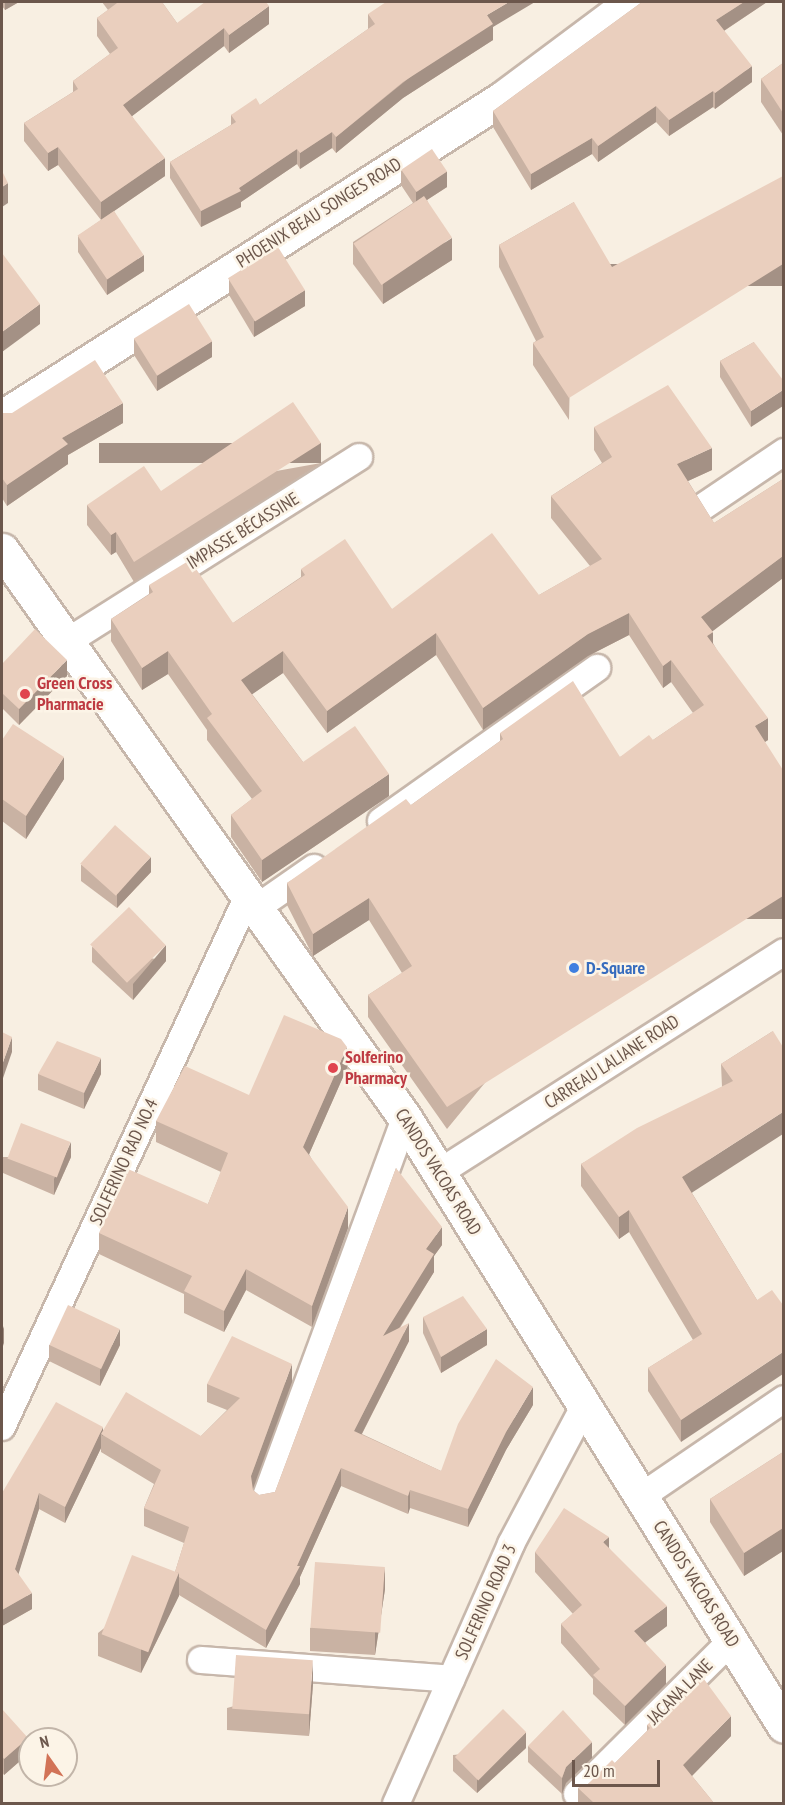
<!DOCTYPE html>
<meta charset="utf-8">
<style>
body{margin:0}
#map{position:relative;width:785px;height:1805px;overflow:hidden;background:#f8efe2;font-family:"PT Sans Narrow",sans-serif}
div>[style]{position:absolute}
.roads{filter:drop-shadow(2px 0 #c7b7ab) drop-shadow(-2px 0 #c7b7ab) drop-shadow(0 2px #c7b7ab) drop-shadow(0 -2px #c7b7ab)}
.street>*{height:26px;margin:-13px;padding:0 13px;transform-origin:13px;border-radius:13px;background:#fff}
.secondary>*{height:33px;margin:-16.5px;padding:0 16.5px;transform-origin:16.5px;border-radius:16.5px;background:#fff}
.wall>*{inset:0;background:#c9b2a3}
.shaded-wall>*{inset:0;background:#a49185;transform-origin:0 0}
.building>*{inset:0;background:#eacfbe;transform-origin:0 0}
.dots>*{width:16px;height:16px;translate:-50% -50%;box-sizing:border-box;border:3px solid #fcf4e7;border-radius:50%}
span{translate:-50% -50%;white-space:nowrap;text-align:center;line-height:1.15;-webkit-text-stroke:5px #fcf4e7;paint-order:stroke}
.street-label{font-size:18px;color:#6c574c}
.health-label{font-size:18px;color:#be3a42;font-weight:700}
.left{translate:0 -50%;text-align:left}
.shop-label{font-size:18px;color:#366cbe;font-weight:700}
.frame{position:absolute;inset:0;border:3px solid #6c574c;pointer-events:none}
.north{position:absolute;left:18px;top:1727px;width:60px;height:60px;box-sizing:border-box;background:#fcf4e7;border:2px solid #c2b5a9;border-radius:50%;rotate:346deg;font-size:16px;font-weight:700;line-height:24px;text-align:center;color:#6c574c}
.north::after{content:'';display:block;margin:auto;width:21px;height:27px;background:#d27357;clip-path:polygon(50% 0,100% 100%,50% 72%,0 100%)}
.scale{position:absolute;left:572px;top:1760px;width:88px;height:27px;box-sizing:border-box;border:3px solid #6c574c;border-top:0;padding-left:8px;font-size:18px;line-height:21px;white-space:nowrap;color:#6c574c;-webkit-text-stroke:4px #fcf4e7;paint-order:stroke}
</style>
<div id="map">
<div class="roads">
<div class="street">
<div style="left:704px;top:506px;width:97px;rotate:-34deg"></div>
<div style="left:65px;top:643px;width:348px;rotate:-32.3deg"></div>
<div style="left:381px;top:821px;width:265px;rotate:-35.3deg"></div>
<div style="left:255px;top:909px;width:72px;rotate:-34.8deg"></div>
<div style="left:440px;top:1172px;width:408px;rotate:-32.6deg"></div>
<div style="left:2px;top:1427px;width:583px;rotate:-65.15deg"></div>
<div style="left:642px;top:1496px;width:172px;rotate:-34.3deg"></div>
<div style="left:265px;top:1499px;width:406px;rotate:-69.8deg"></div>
<div style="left:201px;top:1660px;width:251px;rotate:4.3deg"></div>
<div style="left:577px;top:1794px;width:217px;rotate:-44.8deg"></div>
<div style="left:396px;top:1804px;width:284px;rotate:-66.1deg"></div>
<div style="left:511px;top:1544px;width:157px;rotate:-62deg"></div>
</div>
<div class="secondary">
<div style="left:2px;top:417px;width:592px;rotate:-32.51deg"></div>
<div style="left:501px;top:99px;width:162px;rotate:-36.7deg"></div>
<div style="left:2px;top:550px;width:696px;rotate:54.64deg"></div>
<div style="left:405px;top:1118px;width:716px;rotate:58.06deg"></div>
</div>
</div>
<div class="wall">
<div style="clip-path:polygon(2px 2px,19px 2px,5px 10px,2px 6px)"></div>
<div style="clip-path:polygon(102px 2px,162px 2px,177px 23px,269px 24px,229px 53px,224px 46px,132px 116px,165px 176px,114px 211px,144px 271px,107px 295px,78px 252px,78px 236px,101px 220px,58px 165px,48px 171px,24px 141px,24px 123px,73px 92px,73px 81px,110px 54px,97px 36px,97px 18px,108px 10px)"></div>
<div style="clip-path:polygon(642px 2px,767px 2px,724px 31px,752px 82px,715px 109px,713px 107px,669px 136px,656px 122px,598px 162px,592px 154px,531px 190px,493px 127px,493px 111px)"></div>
<div style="clip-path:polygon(368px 14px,493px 27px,493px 40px,403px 98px,336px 153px,332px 148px,300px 169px,297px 164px,241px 202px,241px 207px,201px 227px,170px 178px,170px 162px,231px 125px,231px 115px,260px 105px,368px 29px)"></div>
<div style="clip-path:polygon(783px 63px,783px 135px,761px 102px,761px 79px)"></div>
<div style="clip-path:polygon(401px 169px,447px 187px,427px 200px,452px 260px,383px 304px,353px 264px,353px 242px,413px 203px,401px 185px)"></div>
<div style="clip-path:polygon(574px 202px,569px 420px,533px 365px,533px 343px,536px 341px,499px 267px,499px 245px)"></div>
<div style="clip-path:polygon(229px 279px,305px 306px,254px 337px,229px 295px)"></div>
<div style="clip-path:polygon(134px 339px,212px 357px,157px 391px,134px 355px)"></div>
<div style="clip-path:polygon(754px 342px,751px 427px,720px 377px,720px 361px)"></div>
<div style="clip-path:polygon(2px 413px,123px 423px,68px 455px,68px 464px,7px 506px,2px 498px)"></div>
<div style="clip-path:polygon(594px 427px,712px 470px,688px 481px,714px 523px,783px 479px,783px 578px,712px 631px,713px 643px,768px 740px,765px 742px,447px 1129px,368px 1017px,368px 995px,402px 973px,369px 920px,313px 956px,287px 905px,287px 883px,411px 805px,500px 741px,500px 733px,620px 757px,653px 740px,693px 713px,671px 682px,663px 688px,629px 635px,588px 656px,483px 730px,436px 655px,327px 733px,283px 673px,252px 694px,303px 762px,389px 796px,262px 882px,231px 837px,231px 815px,252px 799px,207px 740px,207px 730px,168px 674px,142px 690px,111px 641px,111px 619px,149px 594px,149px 585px,233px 623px,301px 577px,301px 569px,392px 609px,539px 595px,590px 566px,551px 518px,551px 496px,602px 463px,594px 450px)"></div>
<div style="clip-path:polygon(321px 463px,134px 582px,116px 552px,111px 555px,87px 525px,87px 505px)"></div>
<div style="clip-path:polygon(2px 664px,67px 676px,19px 725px,2px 708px)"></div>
<div style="clip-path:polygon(2px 740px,64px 779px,26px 839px,2px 821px)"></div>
<div style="clip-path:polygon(81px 865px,151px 872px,117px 908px,81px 881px)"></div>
<div style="clip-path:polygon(92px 947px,166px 961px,133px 1000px,92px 962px)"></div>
<div style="clip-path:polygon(773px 1031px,692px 1193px,757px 1300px,681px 1442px,648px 1391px,648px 1368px,693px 1340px,629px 1232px,619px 1239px,581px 1186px,581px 1164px,722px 1087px,721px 1064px)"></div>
<div style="clip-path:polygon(347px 1068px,309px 1154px,348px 1228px,312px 1327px,246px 1290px,224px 1332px,184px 1313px,184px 1294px,99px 1254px,99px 1233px,208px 1204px,221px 1172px,156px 1142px,156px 1121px)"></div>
<div style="clip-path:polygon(38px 1074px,101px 1074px,84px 1109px,38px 1090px)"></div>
<div style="clip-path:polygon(3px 1157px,71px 1157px,54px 1195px,3px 1173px)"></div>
<div style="clip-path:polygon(396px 1168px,442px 1245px,434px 1256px,434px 1272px,400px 1328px,409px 1341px,362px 1434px,441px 1471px,533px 1405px,506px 1450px,468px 1527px,410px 1508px,408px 1514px,341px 1486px,300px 1577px,300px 1584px,266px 1648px,179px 1595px,141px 1673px,98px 1656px,98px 1633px,175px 1572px,184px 1543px,144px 1526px,144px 1508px,154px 1484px,101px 1452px,101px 1448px,65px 1523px,39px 1509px,18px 1574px,32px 1609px,2px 1626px,2px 1493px,103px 1430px,201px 1436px,227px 1410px,207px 1402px,207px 1384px,292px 1382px,253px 1489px,253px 1490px,259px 1495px,275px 1492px)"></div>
<div style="clip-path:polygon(423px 1317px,487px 1345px,441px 1373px,423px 1333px)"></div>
<div style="clip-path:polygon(49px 1345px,120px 1345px,100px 1386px,49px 1361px)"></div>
<div style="clip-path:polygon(783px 1452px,783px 1551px,744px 1576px,710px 1522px,710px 1499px)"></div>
<div style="clip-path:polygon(609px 1548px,667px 1626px,645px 1642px,666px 1684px,625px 1725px,593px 1694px,593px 1679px,561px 1643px,561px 1624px,573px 1614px,535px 1572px,535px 1552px)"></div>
<div style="clip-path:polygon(385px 1589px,375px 1655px,310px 1651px,310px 1628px)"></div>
<div style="clip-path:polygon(313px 1684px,309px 1736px,227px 1730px,227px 1708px)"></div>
<div style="clip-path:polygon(2px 1709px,28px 1754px,4px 1775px,2px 1772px)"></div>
<div style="clip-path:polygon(647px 1725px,731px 1736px,692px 1776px,714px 1803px,578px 1803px,578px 1788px,588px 1784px,615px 1763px,647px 1731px)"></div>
<div style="clip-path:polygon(528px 1746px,592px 1758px,566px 1783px,562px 1794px,528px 1762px)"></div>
<div style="clip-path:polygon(526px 1748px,477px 1793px,453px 1771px,453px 1755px)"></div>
</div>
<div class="shaded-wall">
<div style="clip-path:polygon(5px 2px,19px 2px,5px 10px)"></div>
<div style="clip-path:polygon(509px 2px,535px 2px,493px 27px,493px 40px,403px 98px,336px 153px,336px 137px,487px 15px)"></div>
<div style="clip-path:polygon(744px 2px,767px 2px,716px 36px,716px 20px)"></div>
<div style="clip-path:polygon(269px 6px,269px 24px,229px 53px,229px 35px)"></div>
<div style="clip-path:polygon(224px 28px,224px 46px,123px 123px,123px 105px)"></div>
<div style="clip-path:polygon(752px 66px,752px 82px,715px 109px,715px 93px)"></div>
<div style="clip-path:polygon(713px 91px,713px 107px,669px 136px,669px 120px)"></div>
<div style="clip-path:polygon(656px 106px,656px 122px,598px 162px,598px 146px)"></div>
<div style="clip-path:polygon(332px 132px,332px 148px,300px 169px,300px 153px)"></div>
<div style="clip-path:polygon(592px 138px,592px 154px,531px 190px,531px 174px)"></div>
<div style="clip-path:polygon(58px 147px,58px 165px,48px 171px,48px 153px)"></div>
<div style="clip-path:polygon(297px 149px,297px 164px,241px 202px,241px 207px,201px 227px,201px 211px,239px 188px)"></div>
<div style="clip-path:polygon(165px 158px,165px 176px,101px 220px,101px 202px)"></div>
<div style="clip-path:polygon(447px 171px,447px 187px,416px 207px,416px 191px)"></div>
<div style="clip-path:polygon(8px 183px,8px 203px,2px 207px,2px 187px)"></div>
<div style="clip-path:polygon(452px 238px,452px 260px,383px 304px,383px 282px)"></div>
<div style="clip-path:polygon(144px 255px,144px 271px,107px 295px,107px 279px)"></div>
<div style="left:783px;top:264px;width:22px;height:252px;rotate:90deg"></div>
<div style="clip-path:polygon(305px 290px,305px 306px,254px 337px,254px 321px)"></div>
<div style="clip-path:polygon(40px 304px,40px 324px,2px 352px,2px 332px)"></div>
<div style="clip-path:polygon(212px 341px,212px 357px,157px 391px,157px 375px)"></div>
<div style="clip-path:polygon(783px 390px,783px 406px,751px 427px,751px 411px)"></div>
<div style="clip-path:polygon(123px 403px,123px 423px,68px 455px,68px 464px,7px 506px,7px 485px,62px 438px)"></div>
<div style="left:321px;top:443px;width:20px;height:222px;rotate:90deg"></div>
<div style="clip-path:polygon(712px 448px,712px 470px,677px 486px,677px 464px)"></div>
<div style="clip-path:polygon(116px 532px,116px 552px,111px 555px,111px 535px)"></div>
<div style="clip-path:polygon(783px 556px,783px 578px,701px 640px,701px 617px)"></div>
<div style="clip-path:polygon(629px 613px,629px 635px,588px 656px,483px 730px,483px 708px,588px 634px)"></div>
<div style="clip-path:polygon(713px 632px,713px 654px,707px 636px)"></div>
<div style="clip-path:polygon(436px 633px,436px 655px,327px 733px,327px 711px)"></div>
<div style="clip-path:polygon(168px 651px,168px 674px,142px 690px,142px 668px)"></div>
<div style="clip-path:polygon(283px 651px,283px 673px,241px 702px,241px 680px)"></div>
<div style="clip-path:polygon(67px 660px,67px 676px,19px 725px,19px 709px)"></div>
<div style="clip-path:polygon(671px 660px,671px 682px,663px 688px,663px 666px)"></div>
<div style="clip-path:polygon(768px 718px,768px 740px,755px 748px,755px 726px)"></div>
<div style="clip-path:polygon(64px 757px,64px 779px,26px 839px,26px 816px)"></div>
<div style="clip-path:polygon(389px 774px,389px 796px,262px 882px,262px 860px)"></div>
<div style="clip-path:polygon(151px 857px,151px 872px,117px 908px,117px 892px)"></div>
<div style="left:783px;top:896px;width:23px;height:397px;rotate:90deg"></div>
<div style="clip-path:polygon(369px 898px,369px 920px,313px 956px,313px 934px)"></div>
<div style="clip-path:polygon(166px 945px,166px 961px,133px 1000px,133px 984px)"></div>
<div style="clip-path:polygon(12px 1037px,12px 1052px,2px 1081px,2px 1065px)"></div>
<div style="clip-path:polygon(347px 1047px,347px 1068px,303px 1168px,303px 1147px)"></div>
<div style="clip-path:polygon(101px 1058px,101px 1074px,84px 1109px,84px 1093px)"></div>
<div style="clip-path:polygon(783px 1112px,783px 1134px,682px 1199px,682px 1177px)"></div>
<div style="clip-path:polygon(71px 1142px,71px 1157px,54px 1195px,54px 1179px)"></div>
<div style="clip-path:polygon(348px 1207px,348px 1228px,312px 1327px,312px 1306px)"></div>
<div style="clip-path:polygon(629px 1210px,629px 1232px,619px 1239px,619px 1217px)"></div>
<div style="clip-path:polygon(442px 1227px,442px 1245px,434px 1256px,434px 1272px,383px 1354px,383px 1336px,426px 1249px)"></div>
<div style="clip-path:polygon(246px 1269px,246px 1290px,224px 1332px,224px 1311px)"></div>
<div style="clip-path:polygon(409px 1323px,409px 1341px,354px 1449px,354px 1431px)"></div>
<div style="clip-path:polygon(4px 1326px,4px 1343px,2px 1349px,2px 1332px)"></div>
<div style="clip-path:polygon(120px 1329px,120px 1345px,100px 1386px,100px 1370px)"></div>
<div style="clip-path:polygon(487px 1329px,487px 1345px,441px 1373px,441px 1357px)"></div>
<div style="clip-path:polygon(783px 1352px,783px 1374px,681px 1442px,681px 1420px)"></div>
<div style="clip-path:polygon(292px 1364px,292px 1382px,251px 1494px,251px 1476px)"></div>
<div style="clip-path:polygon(533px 1387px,533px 1405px,506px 1450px,468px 1527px,468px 1509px,506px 1432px)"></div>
<div style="clip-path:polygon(103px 1427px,103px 1436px,101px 1434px,101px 1448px,65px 1523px,65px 1507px)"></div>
<div style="clip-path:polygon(341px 1468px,341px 1486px,300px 1577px,300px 1584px,266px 1648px,266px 1630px,297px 1566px)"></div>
<div style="clip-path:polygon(410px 1490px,410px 1508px,408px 1514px,408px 1496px)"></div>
<div style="clip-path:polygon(39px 1493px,39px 1509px,15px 1585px,15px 1569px)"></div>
<div style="clip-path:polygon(783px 1528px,783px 1551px,744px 1576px,744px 1553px)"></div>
<div style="clip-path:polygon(609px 1537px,609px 1557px,603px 1542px)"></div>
<div style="clip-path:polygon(385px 1567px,385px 1589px,375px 1655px,375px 1633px)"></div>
<div style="clip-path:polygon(179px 1573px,179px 1596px,141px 1673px,141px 1650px)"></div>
<div style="clip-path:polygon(32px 1593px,32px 1609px,2px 1626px,2px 1610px)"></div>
<div style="clip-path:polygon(667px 1606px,667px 1626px,634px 1651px,634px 1631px)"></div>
<div style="left:3px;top:1644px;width:16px;height:1px;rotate:90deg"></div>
<div style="clip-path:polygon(313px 1661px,313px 1684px,309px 1736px,309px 1713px)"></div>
<div style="clip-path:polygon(666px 1665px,666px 1684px,625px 1725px,625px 1706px)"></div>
<div style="clip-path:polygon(731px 1716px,731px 1736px,683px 1785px,683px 1765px)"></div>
<div style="clip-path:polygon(526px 1732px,526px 1748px,477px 1793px,477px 1777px)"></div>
<div style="clip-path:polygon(28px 1738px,28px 1754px,4px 1775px,4px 1759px)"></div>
<div style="clip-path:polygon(592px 1742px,592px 1758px,566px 1783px,562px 1794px,562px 1778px,566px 1767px)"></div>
</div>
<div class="building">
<div style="clip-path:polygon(115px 2px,162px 2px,177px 23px,205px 2px,266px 2px,269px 6px,229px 35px,224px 28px,123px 105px,165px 158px,101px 202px,58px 147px,48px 153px,24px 123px,78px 89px,73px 81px,118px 48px,97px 18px,117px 3px)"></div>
<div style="clip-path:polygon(386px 2px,509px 2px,487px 15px,493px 24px,403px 82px,336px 137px,332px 132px,300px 153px,297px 149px,239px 188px,241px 191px,201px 211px,170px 162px,236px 122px,231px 115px,256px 98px,260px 105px,375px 24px,368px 14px)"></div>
<div style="clip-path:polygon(642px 2px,744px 2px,716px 20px,752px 66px,715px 93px,713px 91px,669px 120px,656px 106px,598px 146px,592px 138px,531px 174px,493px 111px)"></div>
<div style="clip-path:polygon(783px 63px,783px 113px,761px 79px)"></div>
<div style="left:432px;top:149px;width:27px;height:37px;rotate:56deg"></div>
<div style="clip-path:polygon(2px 171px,8px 183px,2px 187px)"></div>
<div style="clip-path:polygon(783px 176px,783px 264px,569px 398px,533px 343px,544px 337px,499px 245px,574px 202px,612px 267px)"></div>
<div style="left:424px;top:196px;width:50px;height:85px;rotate:56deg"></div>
<div style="left:114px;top:211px;width:53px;height:44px;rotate:56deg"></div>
<div style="left:278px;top:247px;width:51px;height:59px;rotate:58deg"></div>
<div style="clip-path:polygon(2px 253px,40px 304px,2px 332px)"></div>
<div style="left:189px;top:304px;width:44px;height:65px;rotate:58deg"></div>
<div style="clip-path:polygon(754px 342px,783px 380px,783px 390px,751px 411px,720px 361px)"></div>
<div style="clip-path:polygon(95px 360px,123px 403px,62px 438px,68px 444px,7px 485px,2px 478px,2px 413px,12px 413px)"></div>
<div style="clip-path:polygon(668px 385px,712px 448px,677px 464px,714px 523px,783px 479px,783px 556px,701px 617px,713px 632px,707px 636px,768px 718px,755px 726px,783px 770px,783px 896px,447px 1107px,368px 995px,412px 966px,369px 898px,313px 934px,287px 883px,406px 799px,411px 805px,503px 739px,500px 733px,573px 681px,620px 757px,649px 735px,653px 740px,704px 705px,671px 660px,663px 666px,629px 613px,588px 634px,483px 708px,436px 633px,327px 711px,283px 651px,241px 680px,303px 762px,355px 726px,389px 774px,262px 860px,231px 815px,262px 791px,207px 718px,212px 714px,168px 651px,142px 668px,111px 619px,153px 592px,149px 585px,190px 560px,233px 623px,305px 575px,301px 569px,345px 539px,392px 609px,492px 533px,539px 595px,602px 559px,551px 496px,612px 457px,594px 427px)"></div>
<div style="clip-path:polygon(293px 402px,321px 443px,134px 562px,116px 532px,111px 535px,87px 505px,144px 466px,161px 491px)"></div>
<div style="clip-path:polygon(35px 629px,67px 660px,19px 709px,2px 693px,2px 664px)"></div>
<div style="clip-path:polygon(13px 724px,64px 757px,26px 816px,2px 799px,2px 740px)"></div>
<div style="left:115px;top:825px;width:48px;height:52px;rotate:42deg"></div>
<div style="left:129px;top:907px;width:53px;height:54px;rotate:46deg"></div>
<div style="clip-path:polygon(284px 1015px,341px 1039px,347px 1047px,303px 1147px,348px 1207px,312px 1306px,246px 1269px,224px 1311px,184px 1291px,192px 1276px,99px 1233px,128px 1169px,208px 1204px,228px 1153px,156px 1121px,185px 1066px,249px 1095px)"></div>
<div style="clip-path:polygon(773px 1031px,783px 1047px,783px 1112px,682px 1177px,757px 1300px,772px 1290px,783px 1305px,783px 1352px,681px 1420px,648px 1368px,702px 1334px,629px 1210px,619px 1217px,581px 1164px,637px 1128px,733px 1081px,721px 1064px)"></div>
<div style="clip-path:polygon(2px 1032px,12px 1037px,2px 1065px)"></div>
<div style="clip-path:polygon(57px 1041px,101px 1058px,84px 1093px,38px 1074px)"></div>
<div style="left:21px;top:1123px;width:53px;height:38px;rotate:21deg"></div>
<div style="clip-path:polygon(396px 1168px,442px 1227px,426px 1249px,434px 1254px,383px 1336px,409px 1323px,354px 1431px,441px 1471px,458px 1424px,496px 1359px,533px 1387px,506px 1432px,468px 1509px,410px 1490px,408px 1496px,341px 1468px,297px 1566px,300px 1566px,266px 1630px,179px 1577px,179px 1573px,175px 1572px,189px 1527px,144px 1508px,161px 1470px,101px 1434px,126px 1392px,201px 1436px,240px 1398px,207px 1384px,232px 1336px,292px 1364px,251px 1476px,253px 1490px,259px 1495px,275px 1492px)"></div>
<div style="clip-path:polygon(463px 1296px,487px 1329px,441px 1357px,423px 1317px)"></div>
<div style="left:68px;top:1305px;width:57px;height:44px;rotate:25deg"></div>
<div style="clip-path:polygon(56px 1402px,103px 1427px,65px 1507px,39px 1493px,15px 1569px,32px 1593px,2px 1610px,2px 1493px)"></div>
<div style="clip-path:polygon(783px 1452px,783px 1528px,744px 1553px,710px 1499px)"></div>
<div style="clip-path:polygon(564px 1508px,609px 1537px,603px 1542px,667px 1606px,634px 1631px,666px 1665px,625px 1706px,593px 1675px,600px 1669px,561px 1624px,582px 1605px,535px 1552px)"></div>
<div style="left:132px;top:1555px;width:50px;height:85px;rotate:21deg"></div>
<div style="left:315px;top:1562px;width:70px;height:66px;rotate:4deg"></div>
<div style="left:236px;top:1655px;width:77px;height:54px;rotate:4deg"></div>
<div style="clip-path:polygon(701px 1675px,731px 1716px,683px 1765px,714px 1803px,594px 1803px,578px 1788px,588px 1784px,612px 1760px,615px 1763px,650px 1728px,647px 1725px)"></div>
<div style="clip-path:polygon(2px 1709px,28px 1738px,4px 1759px,2px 1756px)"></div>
<div style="left:503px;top:1709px;width:33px;height:68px;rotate:45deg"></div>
<div style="clip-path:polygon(563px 1710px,592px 1742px,566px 1767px,562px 1778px,528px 1746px)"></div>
</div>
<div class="dots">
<div style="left:25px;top:694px;background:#e0444e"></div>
<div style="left:574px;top:968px;background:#3f7fe0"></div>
<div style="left:333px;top:1068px;background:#e0444e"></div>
</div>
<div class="street-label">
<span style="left:319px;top:213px;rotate:-32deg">PHOENIX BEAU SONGES ROAD</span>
<span style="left:243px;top:531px;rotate:-32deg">IMPASSE BÉCASSINE</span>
<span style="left:612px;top:1062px;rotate:-33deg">CARREAU LALIANE ROAD</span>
<span style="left:124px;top:1162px;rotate:-65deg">SOLFERINO RAD NO.4</span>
<span style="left:438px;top:1172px;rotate:58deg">CANDOS VACOAS ROAD</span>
<span style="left:696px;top:1584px;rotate:58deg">CANDOS VACOAS ROAD</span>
<span style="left:486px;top:1602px;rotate:-66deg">SOLFERINO ROAD 3</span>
<span style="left:680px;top:1692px;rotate:-45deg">JACANA LANE</span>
</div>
<div class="health-label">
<span class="left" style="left:37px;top:694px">Green Cross<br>Pharmacie</span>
<span class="left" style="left:345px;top:1068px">Solferino<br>Pharmacy</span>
</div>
<div class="shop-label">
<span class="left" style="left:586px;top:968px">D-Square</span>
</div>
<div class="frame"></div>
<div class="north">N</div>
<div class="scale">20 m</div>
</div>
